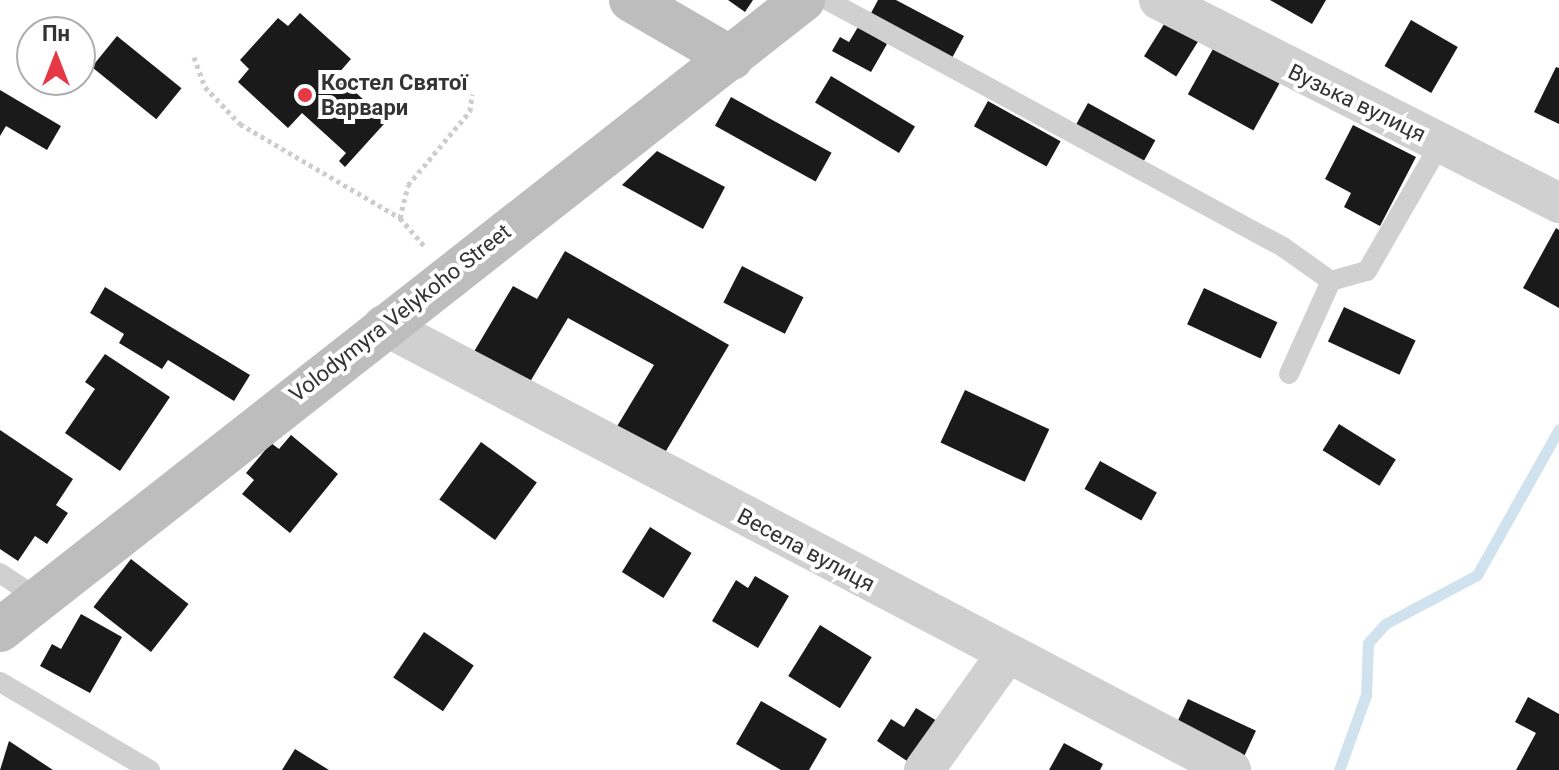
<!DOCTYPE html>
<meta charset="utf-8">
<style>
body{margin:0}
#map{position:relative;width:1559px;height:770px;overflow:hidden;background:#fff;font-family:Roboto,sans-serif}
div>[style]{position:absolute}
.stream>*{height:11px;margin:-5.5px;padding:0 5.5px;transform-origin:5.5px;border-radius:5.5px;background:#cfe2ee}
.building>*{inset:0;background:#1a1a1a;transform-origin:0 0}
.path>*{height:5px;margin-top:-2.5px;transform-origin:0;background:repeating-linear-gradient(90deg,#cdcdcd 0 4px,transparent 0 8px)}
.lane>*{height:20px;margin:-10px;padding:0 10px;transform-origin:10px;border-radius:10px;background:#d0d0d0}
.street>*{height:40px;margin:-20px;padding:0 20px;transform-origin:20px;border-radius:20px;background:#d0d0d0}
.secondary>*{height:44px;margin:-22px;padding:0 22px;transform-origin:22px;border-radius:22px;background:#bdbdbd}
.dots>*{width:22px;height:22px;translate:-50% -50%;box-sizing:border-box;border:4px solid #fff;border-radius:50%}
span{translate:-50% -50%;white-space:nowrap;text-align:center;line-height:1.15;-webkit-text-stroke:8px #fff;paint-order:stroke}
.poi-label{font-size:22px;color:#333;font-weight:700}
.left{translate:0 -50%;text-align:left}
.street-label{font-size:22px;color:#333}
.north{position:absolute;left:16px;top:16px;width:80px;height:80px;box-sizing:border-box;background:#fff;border:2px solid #adadad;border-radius:50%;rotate:0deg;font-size:22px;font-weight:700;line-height:32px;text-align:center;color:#333}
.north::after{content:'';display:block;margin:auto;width:28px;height:36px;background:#e63946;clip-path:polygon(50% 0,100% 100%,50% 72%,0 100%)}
</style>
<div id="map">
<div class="stream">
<div style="left:1339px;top:770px;width:80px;rotate:-70.2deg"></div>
<div style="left:1366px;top:695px;width:52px;rotate:-87.8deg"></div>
<div style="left:1368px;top:643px;width:25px;rotate:-48deg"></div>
<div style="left:1385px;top:624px;width:104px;rotate:-28deg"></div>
<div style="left:1477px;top:575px;width:167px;rotate:-60.7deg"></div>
</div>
<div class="building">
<div style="clip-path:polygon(728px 0,753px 0,745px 12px)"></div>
<div style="clip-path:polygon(878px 0,896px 0,964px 36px,952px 58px,870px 15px)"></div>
<div style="clip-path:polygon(1270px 0,1326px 0,1312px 24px)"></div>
<div style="clip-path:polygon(300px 13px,351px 59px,337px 75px,381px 116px,387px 108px,393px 114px,345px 167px,339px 161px,346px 153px,302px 113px,288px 128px,238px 82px,249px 69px,240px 60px,278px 18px,288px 26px)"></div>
<div style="left:1171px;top:13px;width:38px;height:51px;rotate:32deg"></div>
<div style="left:1411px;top:20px;width:54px;height:53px;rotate:30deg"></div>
<div style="clip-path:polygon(858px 27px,887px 44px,871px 72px,832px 51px,840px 37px,849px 42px)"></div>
<div style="left:117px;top:36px;width:83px;height:40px;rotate:39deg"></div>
<div style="left:1214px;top:47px;width:75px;height:54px;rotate:29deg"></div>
<div style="clip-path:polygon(1556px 67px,1559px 68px,1559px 124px,1534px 112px)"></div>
<div style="left:831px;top:76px;width:98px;height:31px;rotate:31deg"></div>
<div style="clip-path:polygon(0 90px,61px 126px,47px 150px,6px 126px,0 136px)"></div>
<div style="left:731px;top:97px;width:115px;height:33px;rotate:29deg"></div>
<div style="left:988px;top:101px;width:83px;height:29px;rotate:29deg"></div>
<div style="left:1088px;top:103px;width:77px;height:26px;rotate:29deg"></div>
<div style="clip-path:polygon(1353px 125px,1416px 157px,1380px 226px,1344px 207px,1351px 193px,1325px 179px)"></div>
<div style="clip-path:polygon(657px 151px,725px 187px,703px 229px,622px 185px)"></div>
<div style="clip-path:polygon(1556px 228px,1559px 230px,1559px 308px,1523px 288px)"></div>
<div style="clip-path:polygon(565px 251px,729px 345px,660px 461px,613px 433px,654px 365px,568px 318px,524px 392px,469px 360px,513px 286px,537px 299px)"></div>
<div style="left:742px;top:266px;width:69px;height:41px;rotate:27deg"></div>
<div style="clip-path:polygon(105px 287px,250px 375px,234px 401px,168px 360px,162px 369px,119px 343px,124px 334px,90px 313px)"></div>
<div style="left:1204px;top:288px;width:81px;height:40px;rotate:25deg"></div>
<div style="left:1344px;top:307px;width:79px;height:38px;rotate:25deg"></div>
<div style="clip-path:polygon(105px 354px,170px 397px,120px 471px,65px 433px,95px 389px,85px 382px)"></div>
<div style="left:965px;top:390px;width:93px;height:58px;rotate:25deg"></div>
<div style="left:1339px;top:424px;width:67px;height:31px;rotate:32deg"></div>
<div style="clip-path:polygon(0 430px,73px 479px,56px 505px,68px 513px,47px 544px,35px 536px,18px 561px,0 549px)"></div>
<div style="clip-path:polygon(291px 435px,338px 474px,290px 533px,242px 494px,254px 480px,246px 473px,271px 443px,279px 449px)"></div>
<div style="left:481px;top:442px;width:69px;height:71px;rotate:36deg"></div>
<div style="left:1100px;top:461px;width:65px;height:32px;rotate:29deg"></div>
<div style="left:650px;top:527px;width:49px;height:53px;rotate:32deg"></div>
<div style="left:131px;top:559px;width:73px;height:61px;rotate:38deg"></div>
<div style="clip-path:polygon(755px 576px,789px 596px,758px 648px,712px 621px,736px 580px,748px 588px)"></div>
<div style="clip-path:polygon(81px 614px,122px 637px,90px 693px,40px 666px,52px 644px,61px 649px)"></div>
<div style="left:820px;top:625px;width:61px;height:60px;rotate:32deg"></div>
<div style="left:424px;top:632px;width:60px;height:55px;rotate:34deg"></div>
<div style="clip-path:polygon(1528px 697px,1559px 714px,1559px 770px,1516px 770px,1536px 733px,1515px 722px)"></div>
<div style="left:1188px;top:699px;width:75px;height:30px;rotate:25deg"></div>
<div style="clip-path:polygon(761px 701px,827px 739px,809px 770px,781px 770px,736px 744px)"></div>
<div style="clip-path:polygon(916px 708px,937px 721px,910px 763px,877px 741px,891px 719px,904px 727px)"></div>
<div style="clip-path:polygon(9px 741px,53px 770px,0 770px)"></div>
<div style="clip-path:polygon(1064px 743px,1103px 764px,1100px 770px,1049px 770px)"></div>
<div style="clip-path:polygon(295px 749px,329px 770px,282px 770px)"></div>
</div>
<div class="path">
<div style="left:194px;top:57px;width:32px;rotate:70deg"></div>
<div style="left:205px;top:87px;width:51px;rotate:46.6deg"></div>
<div style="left:240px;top:124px;width:186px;rotate:30.4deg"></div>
<div style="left:400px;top:218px;width:38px;rotate:49deg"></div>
<div style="left:400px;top:218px;width:34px;rotate:-76deg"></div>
<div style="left:408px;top:185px;width:97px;rotate:-50deg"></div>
<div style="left:470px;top:111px;width:17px;rotate:-83deg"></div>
</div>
<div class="lane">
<div style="left:827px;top:0;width:519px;rotate:28.44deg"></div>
<div style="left:1283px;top:247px;width:59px;rotate:35.3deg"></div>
<div style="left:1331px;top:281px;width:37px;rotate:-16deg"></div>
<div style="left:1367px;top:271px;width:146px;rotate:-60.1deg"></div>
<div style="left:1289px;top:374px;width:102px;rotate:-65.7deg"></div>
<div style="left:0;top:573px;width:47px;rotate:33.7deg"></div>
<div style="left:0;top:682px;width:174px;rotate:30.4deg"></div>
</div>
<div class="street">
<div style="left:1159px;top:0;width:449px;rotate:26.9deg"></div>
<div style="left:383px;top:325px;width:958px;rotate:27.69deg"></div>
<div style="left:924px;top:770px;width:141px;rotate:-54.5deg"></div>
</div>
<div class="secondary">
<div style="left:631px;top:0;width:116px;rotate:30.1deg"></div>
<div style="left:0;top:630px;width:1021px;rotate:-38.12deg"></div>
</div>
<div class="dots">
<div style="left:305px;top:95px;background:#e63946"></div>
</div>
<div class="poi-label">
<span class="left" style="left:321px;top:95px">Костел Святої<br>Варвари</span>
</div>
<div class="street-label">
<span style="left:1357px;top:103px;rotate:26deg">Вузька вулиця</span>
<span style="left:400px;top:313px;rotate:-38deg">Volodymyra Velykoho Street</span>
<span style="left:806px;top:550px;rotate:28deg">Весела вулиця</span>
</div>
<div class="north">Пн</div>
</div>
